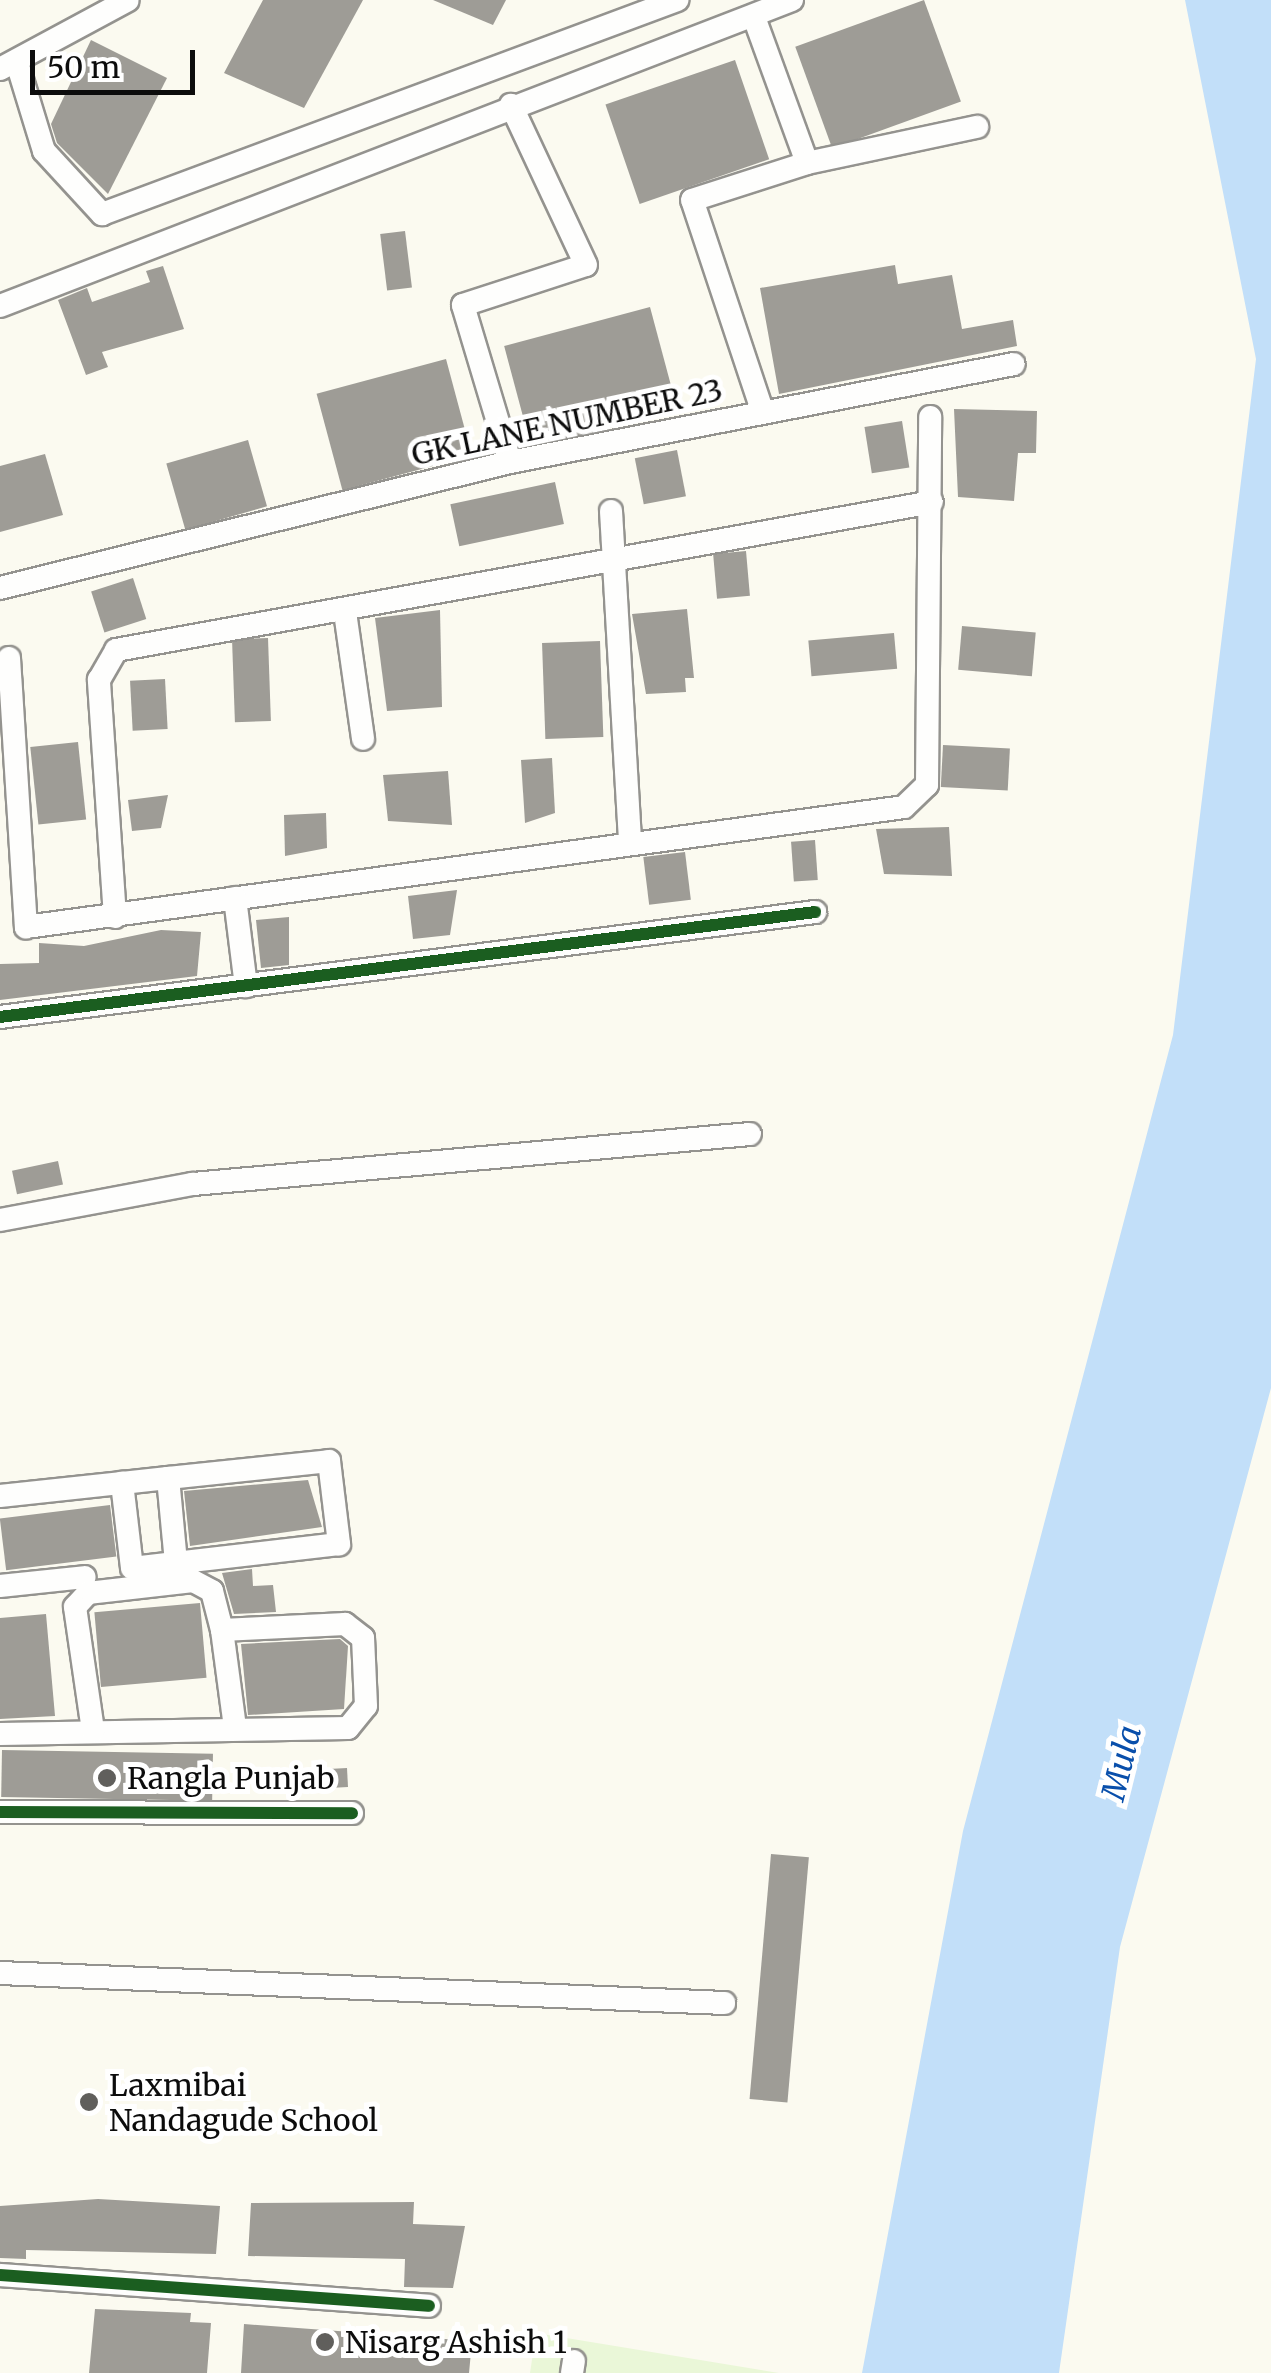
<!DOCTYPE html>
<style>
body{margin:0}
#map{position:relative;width:1271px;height:2373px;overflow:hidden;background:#fbfaf0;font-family:Merriweather,serif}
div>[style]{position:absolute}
.pitch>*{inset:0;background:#eaf7d8}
.water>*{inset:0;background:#c2dff9}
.building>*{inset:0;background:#9e9c96;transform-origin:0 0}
.roads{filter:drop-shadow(2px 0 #94938f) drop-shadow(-2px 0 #94938f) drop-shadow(0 2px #94938f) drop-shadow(0 -2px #94938f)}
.minor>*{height:22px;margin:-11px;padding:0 11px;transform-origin:11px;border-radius:11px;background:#fefefd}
.cycleway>*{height:12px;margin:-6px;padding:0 6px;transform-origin:6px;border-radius:6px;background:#1b5e20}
.dots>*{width:28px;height:28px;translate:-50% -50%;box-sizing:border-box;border:5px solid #fff;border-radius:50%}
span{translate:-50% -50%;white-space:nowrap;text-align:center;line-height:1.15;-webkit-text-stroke:10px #fff;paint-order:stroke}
.street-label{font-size:30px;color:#0c0c0c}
.poi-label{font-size:30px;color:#0c0c0c}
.left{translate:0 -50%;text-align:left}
.water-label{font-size:32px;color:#094fab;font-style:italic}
.scale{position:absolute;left:30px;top:50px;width:165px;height:45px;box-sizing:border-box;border:5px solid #0c0c0c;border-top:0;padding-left:12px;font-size:30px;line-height:35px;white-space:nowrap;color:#0c0c0c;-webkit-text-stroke:8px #fff;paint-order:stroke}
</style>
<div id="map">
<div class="pitch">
<div style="clip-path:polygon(536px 2333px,779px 2373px,530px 2373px)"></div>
</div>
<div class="water">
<div style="clip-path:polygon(1185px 0,1271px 0,1271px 1388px,1120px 1947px,1059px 2373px,862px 2373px,963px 1831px,1173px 1035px,1256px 359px)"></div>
</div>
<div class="building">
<div style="clip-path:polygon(263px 0,363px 0,304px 108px,224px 73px)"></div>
<div style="clip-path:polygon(433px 0,506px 0,493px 25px)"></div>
<div style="left:924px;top:0;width:108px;height:137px;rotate:70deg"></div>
<div style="clip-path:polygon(91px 40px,167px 78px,108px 194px,57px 143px,51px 124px)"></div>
<div style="left:735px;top:60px;width:105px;height:137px;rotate:71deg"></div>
<div style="left:405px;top:231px;width:57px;height:25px;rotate:83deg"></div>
<div style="clip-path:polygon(895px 265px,898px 284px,952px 275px,962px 329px,1013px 320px,1017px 346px,779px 394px,760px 288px)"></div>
<div style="clip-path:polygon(163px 266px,184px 329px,102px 352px,108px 367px,86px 375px,58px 300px,87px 288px,92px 302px,150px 282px,146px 271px)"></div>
<div style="left:650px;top:307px;width:106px;height:151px;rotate:75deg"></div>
<div style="left:446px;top:359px;width:100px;height:134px;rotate:75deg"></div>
<div style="clip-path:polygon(954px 409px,1037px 411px,1036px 453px,1018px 453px,1014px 501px,958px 497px)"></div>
<div style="left:902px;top:421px;width:47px;height:38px;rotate:81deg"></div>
<div style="left:248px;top:440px;width:69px;height:85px;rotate:74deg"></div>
<div style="left:677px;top:450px;width:47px;height:43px;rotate:79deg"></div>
<div style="clip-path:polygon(45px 454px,63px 515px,0 532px,0 466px)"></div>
<div style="left:555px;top:482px;width:43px;height:107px;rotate:78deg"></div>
<div style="left:746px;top:551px;width:45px;height:33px;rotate:85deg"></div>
<div style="left:133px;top:578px;width:43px;height:44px;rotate:72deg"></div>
<div style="clip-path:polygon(687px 609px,694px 678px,685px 678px,686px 692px,646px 694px,632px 614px)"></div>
<div style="clip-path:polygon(440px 610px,442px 707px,387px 711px,375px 618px)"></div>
<div style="left:962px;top:626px;width:74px;height:44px;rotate:5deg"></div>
<div style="left:894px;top:633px;width:36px;height:86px;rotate:85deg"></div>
<div style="left:268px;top:638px;width:83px;height:36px;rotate:88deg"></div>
<div style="left:600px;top:641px;width:96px;height:58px;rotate:88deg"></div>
<div style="left:165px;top:679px;width:50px;height:35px;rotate:87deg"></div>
<div style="left:78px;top:742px;width:78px;height:48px;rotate:84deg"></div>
<div style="left:943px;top:745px;width:67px;height:42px;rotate:3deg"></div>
<div style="clip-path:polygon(552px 758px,555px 813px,525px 823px,521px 760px)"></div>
<div style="clip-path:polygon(448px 771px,452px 825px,388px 821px,383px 775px)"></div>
<div style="clip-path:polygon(168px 795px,161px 828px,132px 831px,128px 800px)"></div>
<div style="clip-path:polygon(326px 813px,327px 848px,285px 856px,284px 815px)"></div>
<div style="clip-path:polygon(949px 827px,952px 876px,884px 874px,876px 829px)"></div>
<div style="left:815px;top:840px;width:40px;height:24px;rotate:86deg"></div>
<div style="left:685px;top:852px;width:48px;height:42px;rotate:83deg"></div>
<div style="clip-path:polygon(457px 890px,450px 935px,413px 939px,408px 896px)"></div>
<div style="clip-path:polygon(289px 917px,289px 965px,261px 968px,256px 920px)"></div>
<div style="clip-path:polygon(161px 930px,201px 932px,197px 976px,0 1000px,0 964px,39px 963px,39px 943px,84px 946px)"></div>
<div style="left:58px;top:1161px;width:24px;height:47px;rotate:78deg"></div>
<div style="clip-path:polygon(308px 1480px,322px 1527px,190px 1546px,184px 1491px)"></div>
<div style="left:110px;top:1505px;width:52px;height:111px;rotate:83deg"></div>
<div style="clip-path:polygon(252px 1569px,253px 1586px,273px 1585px,276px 1612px,234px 1614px,222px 1573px)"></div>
<div style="left:200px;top:1603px;width:75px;height:106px;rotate:85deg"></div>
<div style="clip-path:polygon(46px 1614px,55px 1716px,0 1719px,0 1618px)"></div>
<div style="clip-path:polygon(340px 1639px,348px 1646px,344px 1709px,248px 1715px,241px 1644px)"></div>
<div style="left:2px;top:1750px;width:211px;height:47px;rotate:1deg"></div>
<div style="left:347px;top:1768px;width:19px;height:65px;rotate:87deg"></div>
<div style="left:771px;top:1854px;width:38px;height:246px;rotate:5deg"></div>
<div style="clip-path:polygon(98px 2199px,220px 2206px,216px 2254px,26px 2250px,26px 2259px,0 2258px,0 2206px)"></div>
<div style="clip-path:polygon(414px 2202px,413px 2224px,465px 2226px,453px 2288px,404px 2287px,405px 2259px,248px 2256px,251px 2203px)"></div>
<div style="clip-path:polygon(95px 2309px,191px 2313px,190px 2322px,211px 2323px,207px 2373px,89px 2373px)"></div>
<div style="clip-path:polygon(244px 2324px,472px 2341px,469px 2373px,241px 2373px)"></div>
</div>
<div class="roads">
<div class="minor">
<div style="left:754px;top:17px;width:155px;rotate:70deg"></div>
<div style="left:18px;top:66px;width:89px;rotate:73deg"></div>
<div style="left:44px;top:151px;width:86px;rotate:47.4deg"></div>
<div style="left:102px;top:214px;width:614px;rotate:-20.41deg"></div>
<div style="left:0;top:69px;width:145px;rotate:-28.3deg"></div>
<div style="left:0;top:306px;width:849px;rotate:-21.12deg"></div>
<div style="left:762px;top:410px;width:221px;rotate:-108.4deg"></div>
<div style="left:692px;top:200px;width:121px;rotate:-17.8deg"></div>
<div style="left:807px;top:163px;width:174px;rotate:-12deg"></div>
<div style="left:510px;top:462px;width:164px;rotate:-106.7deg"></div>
<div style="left:463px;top:305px;width:129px;rotate:-18deg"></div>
<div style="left:586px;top:265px;width:177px;rotate:-115.1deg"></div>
<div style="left:611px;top:511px;width:329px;rotate:86.7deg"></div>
<div style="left:0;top:588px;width:525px;rotate:-13.88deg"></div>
<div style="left:510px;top:462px;width:513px;rotate:-11deg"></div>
<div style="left:345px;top:612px;width:128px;rotate:81.9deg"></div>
<div style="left:9px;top:658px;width:270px;rotate:86.4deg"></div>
<div style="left:26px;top:927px;width:886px;rotate:-7.78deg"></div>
<div style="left:904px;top:807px;width:32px;rotate:-44deg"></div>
<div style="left:927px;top:785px;width:368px;rotate:-89.5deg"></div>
<div style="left:235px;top:898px;width:89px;rotate:82.9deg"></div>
<div style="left:115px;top:917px;width:238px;rotate:-93.9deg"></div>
<div style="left:99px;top:680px;width:34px;rotate:-60deg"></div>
<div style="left:116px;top:650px;width:829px;rotate:-10.28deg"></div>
<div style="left:0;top:1017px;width:822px;rotate:-7.34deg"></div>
<div style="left:0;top:1220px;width:196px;rotate:-10.6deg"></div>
<div style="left:193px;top:1184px;width:559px;rotate:-5.13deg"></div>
<div style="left:168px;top:1478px;width:85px;rotate:84.6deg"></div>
<div style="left:0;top:1496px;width:123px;rotate:-6.1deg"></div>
<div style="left:122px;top:1483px;width:46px;rotate:-6.2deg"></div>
<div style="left:168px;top:1478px;width:162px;rotate:-6deg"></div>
<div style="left:329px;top:1461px;width:84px;rotate:83.1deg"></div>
<div style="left:339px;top:1544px;width:208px;rotate:173.4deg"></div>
<div style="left:132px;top:1568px;width:86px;rotate:-96.7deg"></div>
<div style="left:0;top:1586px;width:85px;rotate:-6deg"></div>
<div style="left:222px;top:1630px;width:99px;rotate:82.4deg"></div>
<div style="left:0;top:1734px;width:348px;rotate:-1deg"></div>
<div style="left:348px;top:1728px;width:28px;rotate:-51deg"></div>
<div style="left:366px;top:1706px;width:68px;rotate:-92.5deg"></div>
<div style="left:363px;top:1638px;width:23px;rotate:-142deg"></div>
<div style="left:345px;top:1624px;width:123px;rotate:177.2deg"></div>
<div style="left:222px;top:1630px;width:40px;rotate:-104.4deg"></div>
<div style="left:212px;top:1591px;width:21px;rotate:-152deg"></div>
<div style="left:193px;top:1581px;width:106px;rotate:173.5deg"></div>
<div style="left:88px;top:1593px;width:19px;rotate:133deg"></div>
<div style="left:75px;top:1607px;width:125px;rotate:81.7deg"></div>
<div style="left:0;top:1812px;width:352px;rotate:0.2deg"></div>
<div style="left:0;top:1973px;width:725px;rotate:2.37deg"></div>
<div style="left:0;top:2275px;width:430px;rotate:4.1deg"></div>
<div style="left:572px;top:2373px;width:12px;rotate:-81deg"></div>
</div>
</div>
<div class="cycleway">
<div style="left:0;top:1017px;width:822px;rotate:-7.34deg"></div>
<div style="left:0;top:1812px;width:352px;rotate:0.2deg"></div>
<div style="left:0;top:2275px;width:430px;rotate:4.1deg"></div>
</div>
<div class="dots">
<div style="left:107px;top:1778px;background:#605f5c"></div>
<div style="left:89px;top:2102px;background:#605f5c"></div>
<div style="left:325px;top:2342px;background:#605f5c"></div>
</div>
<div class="street-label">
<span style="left:567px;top:422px;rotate:-12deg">GK LANE NUMBER 23</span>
</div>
<div class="poi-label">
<span class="left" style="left:127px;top:1778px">Rangla Punjab</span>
<span class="left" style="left:109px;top:2102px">Laxmibai<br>Nandagude School</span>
<span class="left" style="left:345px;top:2342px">Nisarg Ashish 1</span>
</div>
<div class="water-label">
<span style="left:1122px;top:1763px;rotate:-76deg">Mula</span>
</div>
<div class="scale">50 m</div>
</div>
